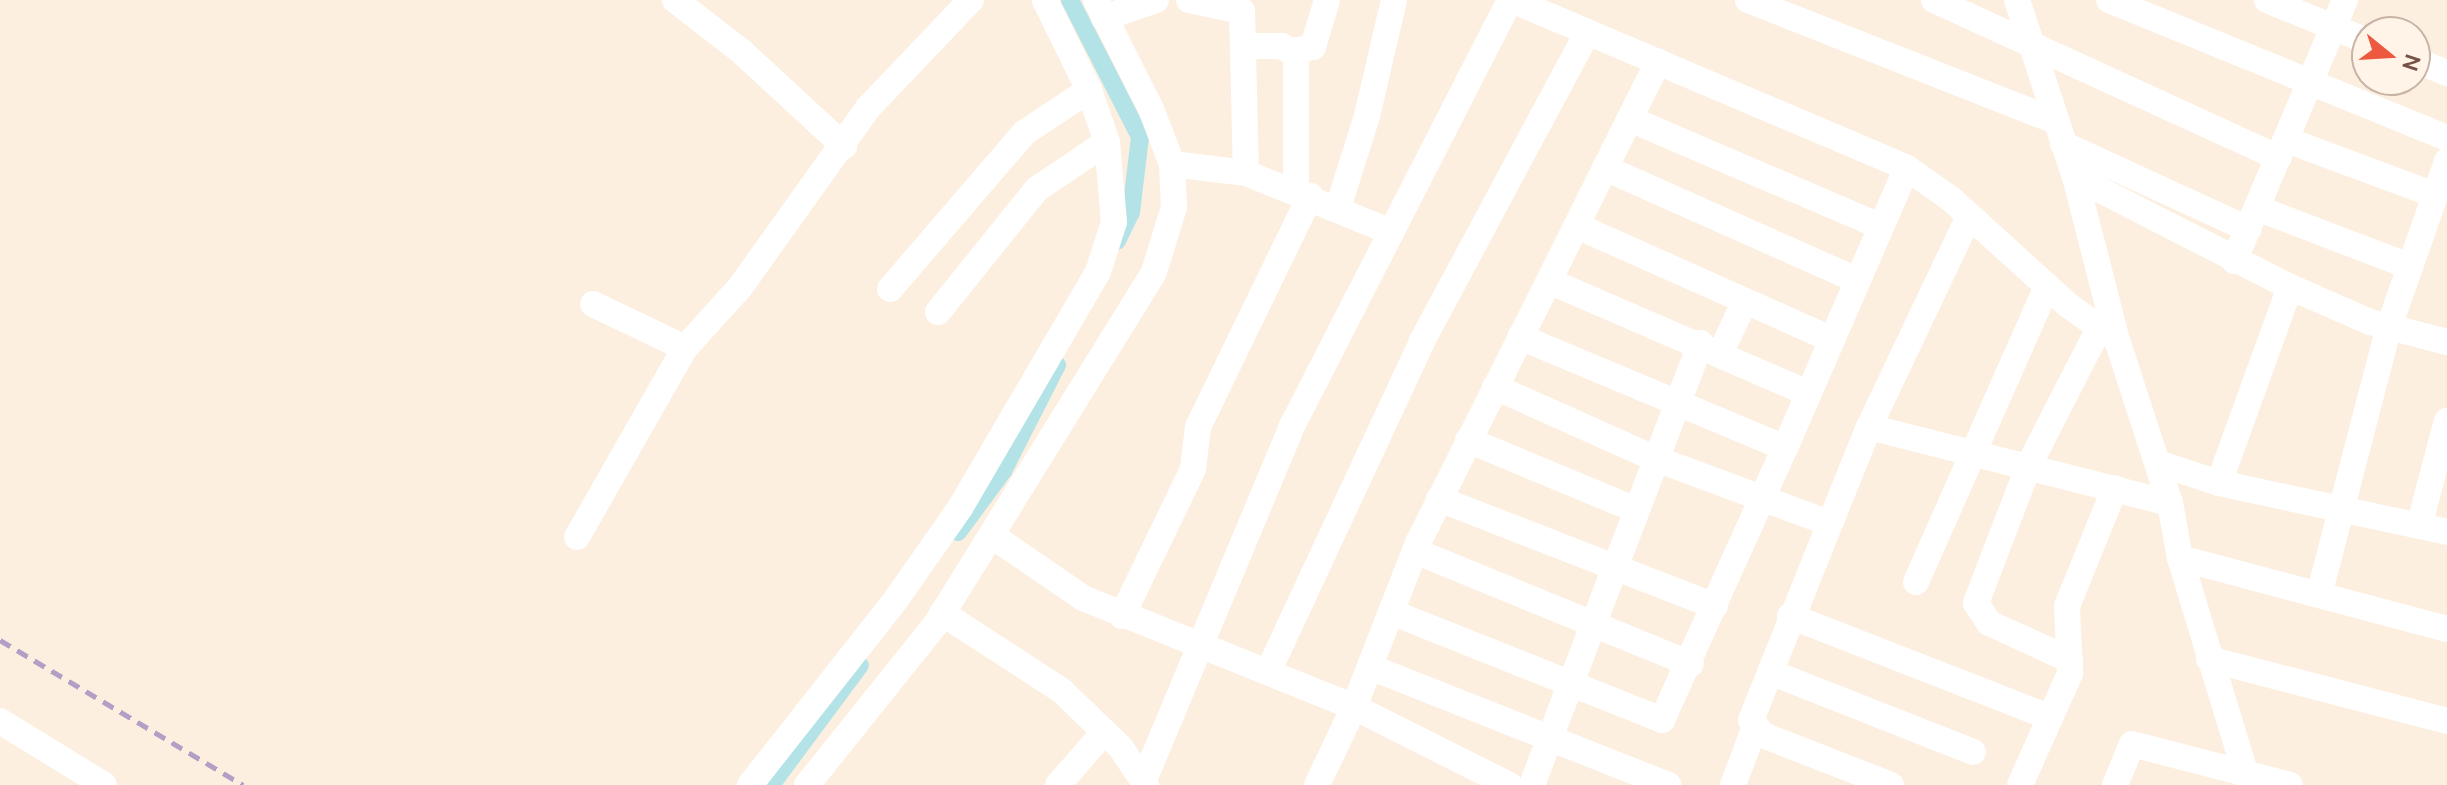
<!DOCTYPE html>
<style>
body{margin:0}
#map{position:relative;width:2447px;height:785px;overflow:hidden;background:#fdefdf;font-family:Ubuntu,sans-serif}
div>[style]{position:absolute}
.canal>*{height:18px;margin:-9px;padding:0 9px;transform-origin:9px;border-radius:9px;background:#b4e3e7}
.minor>*{height:26px;margin:-13px;padding:0 13px;transform-origin:13px;border-radius:13px;background:#fff}
.rail>*{height:5px;margin-top:-2.5px;transform-origin:0;background:repeating-linear-gradient(90deg,#b19fc6 0 12px,transparent 0 20px)}
span{translate:-50% -50%;white-space:nowrap;text-align:center;line-height:1.15;-webkit-text-stroke:7px #fff4e7;paint-order:stroke}
.north{position:absolute;left:2351px;top:16px;width:80px;height:80px;box-sizing:border-box;background:#fff4e7;border:2px solid #c8b4a7;border-radius:50%;rotate:108deg;font-size:22px;font-weight:700;line-height:32px;text-align:center;color:#755346}
.north::after{content:'';display:block;margin:auto;width:28px;height:36px;background:#ee583e;clip-path:polygon(50% 0,100% 100%,50% 72%,0 100%)}
</style>
<div id="map">
<div class="canal">
<div style="left:1070px;top:0;width:154px;rotate:62.9deg"></div>
<div style="left:1140px;top:137px;width:76px;rotate:96.8deg"></div>
<div style="left:1131px;top:212px;width:32px;rotate:116deg"></div>
<div style="left:958px;top:532px;width:76px;rotate:-53.6deg"></div>
<div style="left:1003px;top:471px;width:119px;rotate:-63deg"></div>
<div style="left:771px;top:785px;width:149px;rotate:-53.4deg"></div>
</div>
<div class="minor">
<div style="left:675px;top:0;width:85px;rotate:37.8deg"></div>
<div style="left:742px;top:52px;width:139px;rotate:42.7deg"></div>
<div style="left:1189px;top:0;width:54px;rotate:11.7deg"></div>
<div style="left:1242px;top:11px;width:162px;rotate:88.6deg"></div>
<div style="left:1512px;top:0;width:429px;rotate:23deg"></div>
<div style="left:1907px;top:168px;width:54px;rotate:35.2deg"></div>
<div style="left:1951px;top:199px;width:158px;rotate:42.2deg"></div>
<div style="left:2068px;top:305px;width:60px;rotate:35.5deg"></div>
<div style="left:1748px;top:0;width:328px;rotate:21.5deg"></div>
<div style="left:1934px;top:0;width:379px;rotate:24.6deg"></div>
<div style="left:2017px;top:0;width:186px;rotate:71.9deg"></div>
<div style="left:2075px;top:177px;width:168px;rotate:75.6deg"></div>
<div style="left:2117px;top:340px;width:171px;rotate:72deg"></div>
<div style="left:2170px;top:503px;width:56px;rotate:79.7deg"></div>
<div style="left:2180px;top:558px;width:237px;rotate:73.1deg"></div>
<div style="left:2109px;top:0;width:365px;rotate:22.2deg"></div>
<div style="left:2267px;top:0;width:108px;rotate:22.3deg"></div>
<div style="left:1104px;top:18px;width:55px;rotate:-19.1deg"></div>
<div style="left:1244px;top:46px;width:38px"></div>
<div style="left:1282px;top:46px;width:17px;rotate:33deg"></div>
<div style="left:1296px;top:55px;width:135px;rotate:90deg"></div>
<div style="left:1294px;top:51px;width:19px;rotate:-12deg"></div>
<div style="left:1313px;top:47px;width:49px;rotate:-73.4deg"></div>
<div style="left:2415px;top:60px;width:35px;rotate:22deg"></div>
<div style="left:1630px;top:119px;width:272px;rotate:23.2deg"></div>
<div style="left:2287px;top:140px;width:158px;rotate:20.4deg"></div>
<div style="left:2063px;top:144px;width:204px;rotate:24.7deg"></div>
<div style="left:1172px;top:164px;width:75px;rotate:6.9deg"></div>
<div style="left:1246px;top:173px;width:157px;rotate:22.1deg"></div>
<div style="left:1605px;top:168px;width:275px;rotate:24deg"></div>
<div style="left:2075px;top:177px;width:242px;rotate:27.1deg"></div>
<div style="left:2290px;top:287px;width:87px;rotate:23.6deg"></div>
<div style="left:2370px;top:322px;width:80px;rotate:14.6deg"></div>
<div style="left:1338px;top:208px;width:96px;rotate:-72.5deg"></div>
<div style="left:1367px;top:116px;width:119px;rotate:-76.9deg"></div>
<div style="left:2257px;top:208px;width:163px;rotate:20.9deg"></div>
<div style="left:1577px;top:226px;width:278px;rotate:24deg"></div>
<div style="left:2234px;top:261px;width:284px;rotate:-67deg"></div>
<div style="left:1549px;top:281px;width:282px;rotate:23.4deg"></div>
<div style="left:890px;top:289px;width:206px;rotate:-49.3deg"></div>
<div style="left:1024px;top:133px;width:78px;rotate:-33.5deg"></div>
<div style="left:593px;top:304px;width:102px;rotate:25.6deg"></div>
<div style="left:938px;top:312px;width:158px;rotate:-51.2deg"></div>
<div style="left:1037px;top:189px;width:84px;rotate:-33.9deg"></div>
<div style="left:1520px;top:337px;width:287px;rotate:22.7deg"></div>
<div style="left:1785px;top:448px;width:305px;rotate:-66.5deg"></div>
<div style="left:1721px;top:352px;width:56px;rotate:-64.8deg"></div>
<div style="left:1495px;top:387px;width:176px;rotate:24.1deg"></div>
<div style="left:1656px;top:459px;width:184px;rotate:20.3deg"></div>
<div style="left:1869px;top:427px;width:310px;rotate:14.2deg"></div>
<div style="left:1468px;top:440px;width:182px;rotate:22.6deg"></div>
<div style="left:2158px;top:463px;width:64px;rotate:18.2deg"></div>
<div style="left:2219px;top:483px;width:233px;rotate:12.1deg"></div>
<div style="left:2219px;top:483px;width:208px;rotate:-70.1deg"></div>
<div style="left:1439px;top:499px;width:296px;rotate:21.2deg"></div>
<div style="left:2419px;top:526px;width:109px;rotate:-75.1deg"></div>
<div style="left:991px;top:535px;width:112px;rotate:34.4deg"></div>
<div style="left:1083px;top:598px;width:292px;rotate:21.9deg"></div>
<div style="left:1354px;top:707px;width:174px;rotate:26.7deg"></div>
<div style="left:577px;top:537px;width:218px;rotate:-60.3deg"></div>
<div style="left:685px;top:348px;width:84px;rotate:-47.9deg"></div>
<div style="left:741px;top:286px;width:219px;rotate:-54.5deg"></div>
<div style="left:868px;top:108px;width:149px;rotate:-46.4deg"></div>
<div style="left:1415px;top:551px;width:298px;rotate:22.3deg"></div>
<div style="left:2180px;top:558px;width:276px;rotate:14.9deg"></div>
<div style="left:1916px;top:582px;width:324px;rotate:-66.1deg"></div>
<div style="left:2319px;top:595px;width:277px;rotate:-75.4deg"></div>
<div style="left:2389px;top:327px;width:176px;rotate:-70.7deg"></div>
<div style="left:1391px;top:612px;width:292px;rotate:21.7deg"></div>
<div style="left:1662px;top:720px;width:299px;rotate:-65.7deg"></div>
<div style="left:942px;top:613px;width:143px;rotate:33deg"></div>
<div style="left:1062px;top:691px;width:82px;rotate:44deg"></div>
<div style="left:1121px;top:748px;width:45px;rotate:56deg"></div>
<div style="left:1122px;top:616px;width:163px;rotate:-64.2deg"></div>
<div style="left:1193px;top:469px;width:42px;rotate:-83.2deg"></div>
<div style="left:1198px;top:427px;width:257px;rotate:-64.1deg"></div>
<div style="left:1790px;top:616px;width:278px;rotate:21.3deg"></div>
<div style="left:2209px;top:659px;width:246px;rotate:14.6deg"></div>
<div style="left:2070px;top:660px;width:89px;rotate:-155.4deg"></div>
<div style="left:1989px;top:623px;width:24px;rotate:-123deg"></div>
<div style="left:1976px;top:603px;width:148px;rotate:-69deg"></div>
<div style="left:2029px;top:465px;width:154px;rotate:-62.9deg"></div>
<div style="left:1370px;top:667px;width:321px;rotate:21.6deg"></div>
<div style="left:1268px;top:672px;width:365px;rotate:-65deg"></div>
<div style="left:1422px;top:341px;width:349px;rotate:-61.8deg"></div>
<div style="left:1770px;top:672px;width:218px;rotate:21.5deg"></div>
<div style="left:0;top:721px;width:122px;rotate:31.6deg"></div>
<div style="left:1144px;top:780px;width:381px;rotate:-67.3deg"></div>
<div style="left:1291px;top:428px;width:481px;rotate:-62.9deg"></div>
<div style="left:750px;top:785px;width:238px;rotate:-51.8deg"></div>
<div style="left:897px;top:598px;width:110px;rotate:-55deg"></div>
<div style="left:960px;top:508px;width:273px;rotate:-59.7deg"></div>
<div style="left:1098px;top:272px;width:52px;rotate:-72.3deg"></div>
<div style="left:1114px;top:222px;width:80px;rotate:-95deg"></div>
<div style="left:1107px;top:142px;width:55px;rotate:-109.1deg"></div>
<div style="left:1089px;top:90px;width:100px;rotate:-116.1deg"></div>
<div style="left:807px;top:785px;width:206px;rotate:-51.3deg"></div>
<div style="left:936px;top:624px;width:414px;rotate:-58.2deg"></div>
<div style="left:1154px;top:272px;width:68px;rotate:-72.9deg"></div>
<div style="left:1174px;top:207px;width:43px;rotate:-92.7deg"></div>
<div style="left:1172px;top:164px;width:59px;rotate:-110.9deg"></div>
<div style="left:1151px;top:109px;width:122px;rotate:-116.8deg"></div>
<div style="left:1058px;top:785px;width:70px;rotate:-49deg"></div>
<div style="left:1317px;top:785px;width:86px;rotate:-64.6deg"></div>
<div style="left:1354px;top:707px;width:176px;rotate:-68.7deg"></div>
<div style="left:1418px;top:543px;width:538px;rotate:-63.48deg"></div>
<div style="left:1532px;top:785px;width:473px;rotate:-69.1deg"></div>
<div style="left:1733px;top:785px;width:60px;rotate:-69.4deg"></div>
<div style="left:1891px;top:785px;width:137px;rotate:-158.7deg"></div>
<div style="left:1763px;top:735px;width:19px;rotate:-129deg"></div>
<div style="left:1751px;top:720px;width:316px;rotate:-68.1deg"></div>
<div style="left:1869px;top:427px;width:233px;rotate:-64.6deg"></div>
<div style="left:2020px;top:785px;width:123px;rotate:-65.9deg"></div>
<div style="left:2070px;top:673px;width:67px;rotate:-92.6deg"></div>
<div style="left:2067px;top:606px;width:127px;rotate:-67.9deg"></div>
<div style="left:2115px;top:785px;width:44px;rotate:-67.5deg"></div>
<div style="left:2132px;top:744px;width:163px;rotate:14.5deg"></div>
</div>
<div class="rail">
<div style="left:0;top:640px;width:283px;rotate:30.8deg"></div>
</div>
<div class="north">N</div>
</div>
